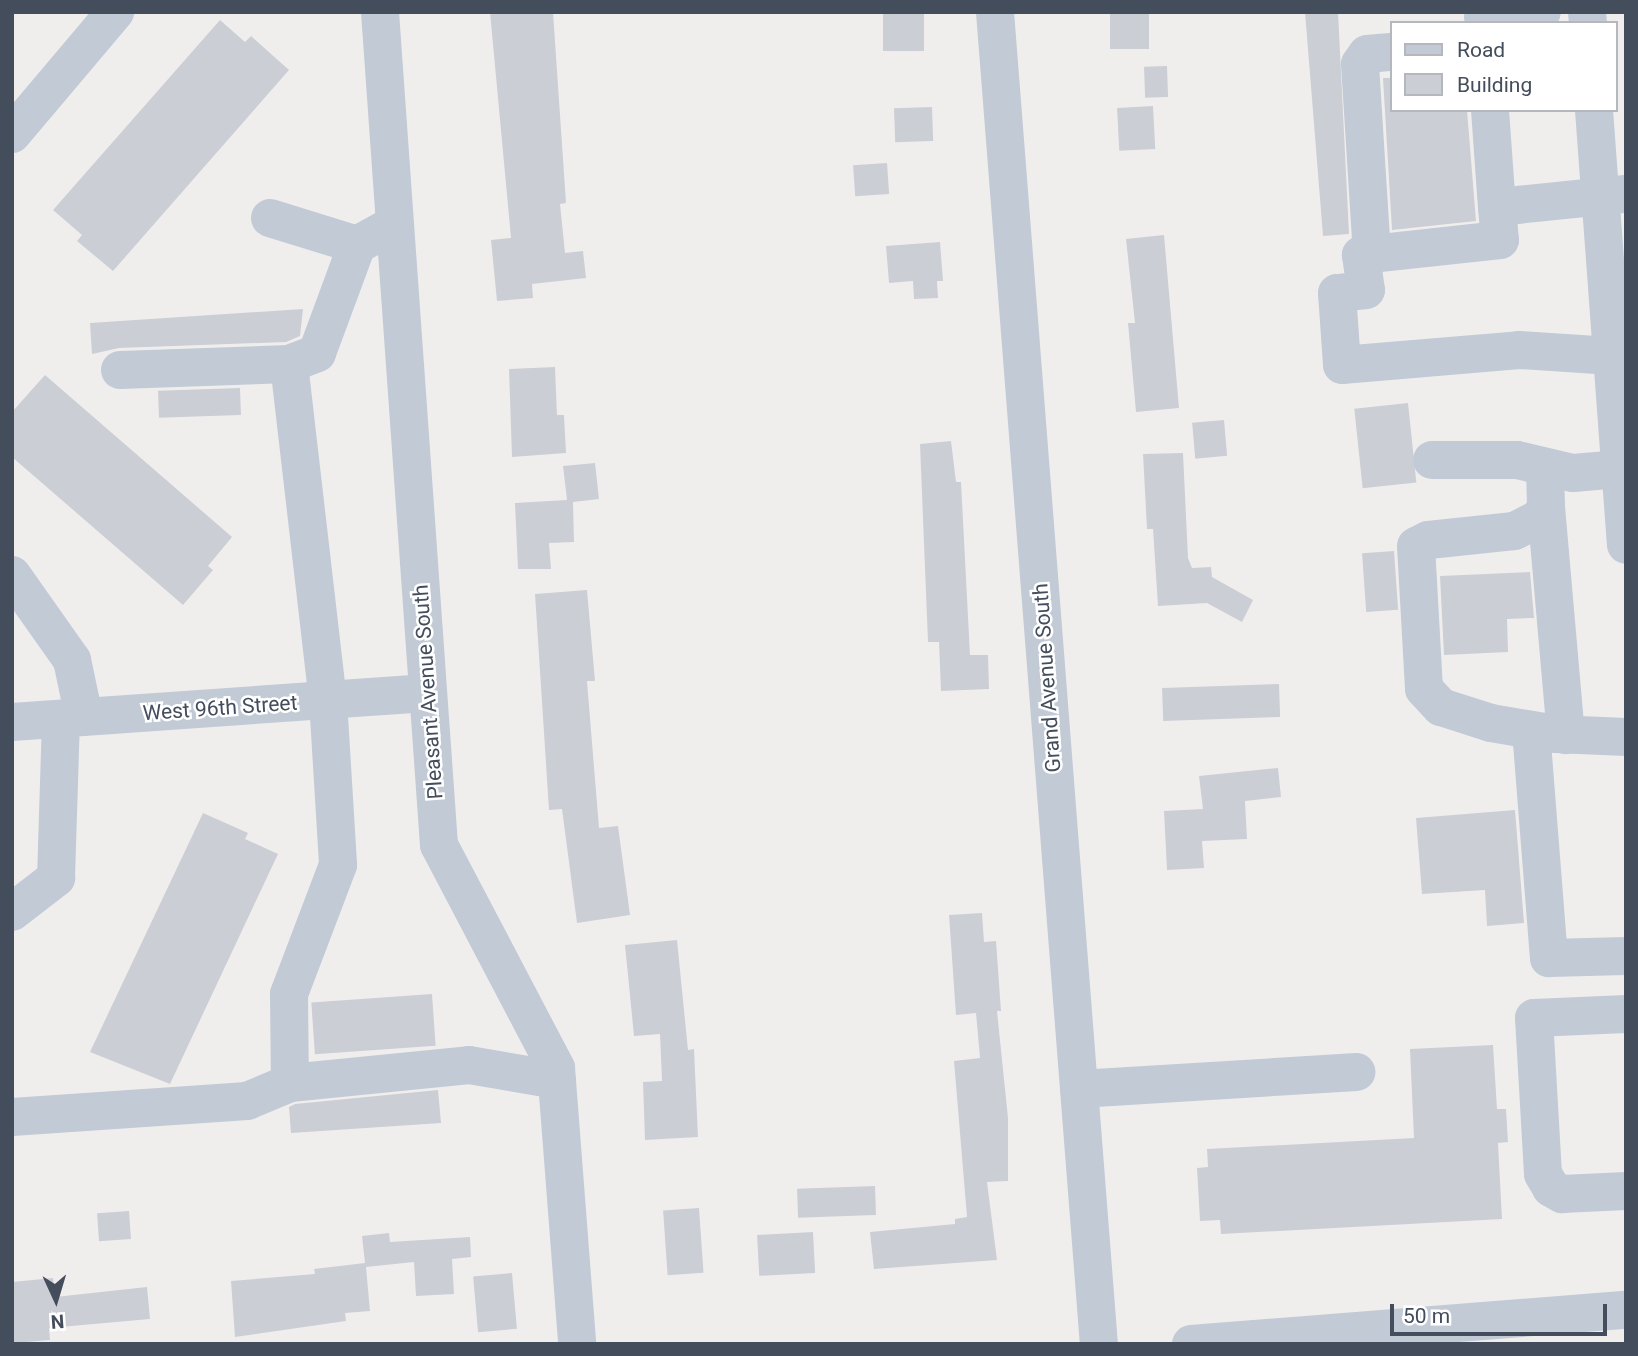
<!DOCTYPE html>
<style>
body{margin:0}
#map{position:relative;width:1638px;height:1356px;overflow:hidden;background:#f0eeed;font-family:Roboto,sans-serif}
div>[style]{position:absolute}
.building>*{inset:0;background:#ccced6;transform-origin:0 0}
.minor>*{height:38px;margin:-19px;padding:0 19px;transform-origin:19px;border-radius:19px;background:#c2cad6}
span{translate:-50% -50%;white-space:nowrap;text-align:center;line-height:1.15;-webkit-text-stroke:5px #fff;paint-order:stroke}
.street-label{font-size:21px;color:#444d5c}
.frame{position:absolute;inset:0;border:14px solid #444d5c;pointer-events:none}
.legend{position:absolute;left:1390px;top:21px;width:228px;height:91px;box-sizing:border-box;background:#fff;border:2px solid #b4b8be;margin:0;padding:9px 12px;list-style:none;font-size:21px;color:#444d5c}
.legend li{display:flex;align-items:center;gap:14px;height:35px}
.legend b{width:35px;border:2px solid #b4b8be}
.north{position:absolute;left:21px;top:1265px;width:70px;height:70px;-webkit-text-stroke:5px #fff;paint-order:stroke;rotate:176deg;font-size:19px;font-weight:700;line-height:28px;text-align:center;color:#444d5c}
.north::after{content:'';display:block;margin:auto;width:24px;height:32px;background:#444d5c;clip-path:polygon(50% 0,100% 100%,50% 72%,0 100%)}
.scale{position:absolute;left:1390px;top:1304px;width:217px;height:32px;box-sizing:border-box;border:4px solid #444d5c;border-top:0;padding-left:9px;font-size:21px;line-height:24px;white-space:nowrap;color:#444d5c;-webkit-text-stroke:5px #fff;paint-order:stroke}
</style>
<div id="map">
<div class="building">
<div style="clip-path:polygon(490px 12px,553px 12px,566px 203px,560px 204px,565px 253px,583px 251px,586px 278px,532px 284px,533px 298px,497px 301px,491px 240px,511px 238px)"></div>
<div style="left:883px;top:12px;width:41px;height:39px"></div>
<div style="left:1110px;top:12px;width:39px;height:37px"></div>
<div style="clip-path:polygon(1305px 12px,1338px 12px,1349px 234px,1323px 236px)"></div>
<div style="clip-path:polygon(220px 20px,245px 42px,251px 36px,289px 70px,113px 271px,77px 241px,82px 235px,53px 210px)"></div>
<div style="left:1167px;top:66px;width:31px;height:23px;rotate:88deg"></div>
<div style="clip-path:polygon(1383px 78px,1391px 78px,1391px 110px,1467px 110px,1476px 221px,1392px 230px)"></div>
<div style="left:1153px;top:106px;width:43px;height:36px;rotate:87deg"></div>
<div style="left:932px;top:107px;width:34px;height:38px;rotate:88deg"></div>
<div style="left:887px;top:163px;width:31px;height:34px;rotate:86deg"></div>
<div style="clip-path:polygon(1164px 235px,1179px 408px,1136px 412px,1128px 323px,1135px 323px,1126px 239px)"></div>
<div style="clip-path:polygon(940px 242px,943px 281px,937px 281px,938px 298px,914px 299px,913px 281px,889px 283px,886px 246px)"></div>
<div style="clip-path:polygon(303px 309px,300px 336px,286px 342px,119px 348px,92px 354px,90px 323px)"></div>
<div style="clip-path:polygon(555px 367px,557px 415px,564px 415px,566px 453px,512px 457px,509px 369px)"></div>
<div style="clip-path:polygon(45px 375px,232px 537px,208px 566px,213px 570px,183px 605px,12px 457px,12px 412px)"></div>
<div style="left:240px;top:388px;width:27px;height:82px;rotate:88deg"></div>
<div style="left:1408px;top:403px;width:80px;height:54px;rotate:84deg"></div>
<div style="left:1224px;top:420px;width:36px;height:32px;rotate:85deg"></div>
<div style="clip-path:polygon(951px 441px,956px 482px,961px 482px,970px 655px,988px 655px,989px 689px,941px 691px,939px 642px,928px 642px,920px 444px)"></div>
<div style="clip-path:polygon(1183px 453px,1188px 558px,1192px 568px,1211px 567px,1212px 577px,1253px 600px,1242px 622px,1207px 603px,1158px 606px,1153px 529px,1147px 529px,1143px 454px)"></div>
<div style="clip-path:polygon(595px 463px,599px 499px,573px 502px,574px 542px,549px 543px,551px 569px,518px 569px,515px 503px,567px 500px,563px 466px)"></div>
<div style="left:1394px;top:551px;width:59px;height:32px;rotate:86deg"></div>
<div style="clip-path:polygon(1530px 572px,1534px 618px,1507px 619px,1508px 652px,1444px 655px,1440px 576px)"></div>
<div style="clip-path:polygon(587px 590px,595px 681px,587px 681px,599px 828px,618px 826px,630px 915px,577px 923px,562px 809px,549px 810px,535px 594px)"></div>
<div style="left:1279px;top:684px;width:33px;height:117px;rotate:88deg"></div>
<div style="clip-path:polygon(1278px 768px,1281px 797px,1245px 801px,1247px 839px,1202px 841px,1204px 868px,1167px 870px,1164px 811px,1203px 809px,1199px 776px)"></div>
<div style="clip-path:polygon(1515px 810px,1524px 923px,1487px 926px,1485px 890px,1422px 894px,1416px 818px)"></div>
<div style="clip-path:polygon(203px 813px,248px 833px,245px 839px,278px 854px,170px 1084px,90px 1052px)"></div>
<div style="clip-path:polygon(982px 913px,984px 942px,996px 941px,1001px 1011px,997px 1011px,1008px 1118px,1008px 1181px,987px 1182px,997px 1260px,874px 1269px,870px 1232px,955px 1224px,955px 1219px,967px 1217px,954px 1061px,980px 1058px,976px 1013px,956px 1015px,949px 915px)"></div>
<div style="clip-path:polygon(677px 940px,688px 1050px,694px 1049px,698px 1137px,645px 1140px,643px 1082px,662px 1081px,660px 1034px,634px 1036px,625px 945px)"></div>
<div style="left:432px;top:994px;width:52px;height:121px;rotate:86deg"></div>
<div style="clip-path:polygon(1493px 1045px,1497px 1109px,1506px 1109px,1508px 1142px,1498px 1143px,1502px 1219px,1221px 1234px,1220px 1220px,1200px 1221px,1197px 1168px,1208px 1167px,1207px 1149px,1414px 1138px,1410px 1049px)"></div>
<div style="clip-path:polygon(438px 1090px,441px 1123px,291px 1133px,289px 1107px,295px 1104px)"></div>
<div style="left:875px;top:1186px;width:29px;height:78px;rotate:88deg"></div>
<div style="left:699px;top:1208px;width:65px;height:36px;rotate:86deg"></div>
<div style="left:129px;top:1211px;width:28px;height:32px;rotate:86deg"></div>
<div style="left:813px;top:1232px;width:41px;height:56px;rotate:87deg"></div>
<div style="clip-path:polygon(389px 1233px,390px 1242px,470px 1237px,471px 1257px,452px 1259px,454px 1294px,416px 1296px,414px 1262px,366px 1267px,370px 1311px,345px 1313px,346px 1321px,235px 1337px,231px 1281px,315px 1274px,314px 1269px,365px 1263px,362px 1236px)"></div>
<div style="left:512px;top:1273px;width:56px;height:39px;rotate:85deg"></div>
<div style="clip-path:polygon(53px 1278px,55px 1297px,147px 1287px,150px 1319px,49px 1328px,50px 1340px,14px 1343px,12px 1282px)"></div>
</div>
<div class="minor">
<div style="left:380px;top:12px;width:835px;rotate:85.95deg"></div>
<div style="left:439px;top:845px;width:252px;rotate:62.3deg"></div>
<div style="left:556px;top:1068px;width:277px;rotate:85.6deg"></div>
<div style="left:995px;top:12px;width:1336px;rotate:85.54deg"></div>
<div style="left:1587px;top:12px;width:11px;rotate:85deg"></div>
<div style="left:1483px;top:17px;width:59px;rotate:-4.8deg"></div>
<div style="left:1490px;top:110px;width:97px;rotate:85.9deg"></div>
<div style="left:1497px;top:207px;width:129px;rotate:-5.8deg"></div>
<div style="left:1594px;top:110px;width:436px;rotate:85.8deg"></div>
<div style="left:12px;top:134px;width:160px;rotate:-49.8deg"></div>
<div style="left:1497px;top:207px;width:33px;rotate:85deg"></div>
<div style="left:1500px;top:240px;width:140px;rotate:173.8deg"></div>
<div style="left:1361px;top:255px;width:35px;rotate:82deg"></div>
<div style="left:1366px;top:290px;width:29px;rotate:174deg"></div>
<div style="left:1337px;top:293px;width:72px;rotate:86deg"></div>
<div style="left:1342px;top:365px;width:178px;rotate:-4.8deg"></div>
<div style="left:1519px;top:350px;width:93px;rotate:3.7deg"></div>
<div style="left:270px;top:218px;width:91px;rotate:17.2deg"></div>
<div style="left:1372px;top:255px;width:191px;rotate:-93.6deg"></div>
<div style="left:1360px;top:64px;width:12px;rotate:-55deg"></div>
<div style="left:1367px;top:54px;width:24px;rotate:-5deg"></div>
<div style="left:289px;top:364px;width:338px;rotate:83.4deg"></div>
<div style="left:328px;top:700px;width:165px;rotate:86.5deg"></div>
<div style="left:338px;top:865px;width:138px;rotate:110.8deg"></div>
<div style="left:289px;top:994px;width:89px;rotate:89.4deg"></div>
<div style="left:290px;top:1083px;width:180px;rotate:-5.7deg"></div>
<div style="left:469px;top:1065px;width:89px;rotate:9.7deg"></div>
<div style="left:120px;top:370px;width:169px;rotate:-2deg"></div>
<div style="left:289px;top:364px;width:30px;rotate:-21deg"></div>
<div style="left:317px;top:353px;width:115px;rotate:-69.7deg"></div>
<div style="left:357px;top:245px;width:43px;rotate:-28.9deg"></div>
<div style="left:1432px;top:460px;width:85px"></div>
<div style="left:1517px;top:460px;width:57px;rotate:13.1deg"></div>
<div style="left:1573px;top:473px;width:47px;rotate:-4.9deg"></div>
<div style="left:1545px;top:467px;width:40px;rotate:88.6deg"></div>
<div style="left:1546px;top:507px;width:13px;rotate:119deg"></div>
<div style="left:1540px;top:518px;width:29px;rotate:153deg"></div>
<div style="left:1514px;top:531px;width:86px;rotate:174deg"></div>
<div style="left:1428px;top:540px;width:13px;rotate:153deg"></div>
<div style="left:1416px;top:546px;width:143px;rotate:86.8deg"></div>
<div style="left:1424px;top:689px;width:25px;rotate:47deg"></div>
<div style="left:1441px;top:707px;width:52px;rotate:17.7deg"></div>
<div style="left:1491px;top:723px;width:66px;rotate:9.6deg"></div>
<div style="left:1556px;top:734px;width:70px;rotate:2.5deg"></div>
<div style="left:1546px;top:507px;width:229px;rotate:85deg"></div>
<div style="left:12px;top:575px;width:104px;rotate:54.8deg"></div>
<div style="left:72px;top:660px;width:58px;rotate:78.1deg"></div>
<div style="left:12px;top:722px;width:416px;rotate:-4deg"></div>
<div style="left:1531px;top:730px;width:229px;rotate:85.5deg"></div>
<div style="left:1549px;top:958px;width:77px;rotate:-1.5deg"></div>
<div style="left:12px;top:912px;width:56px;rotate:-37.7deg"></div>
<div style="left:56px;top:878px;width:159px;rotate:-88.2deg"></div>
<div style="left:1626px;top:1014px;width:92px;rotate:177.5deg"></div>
<div style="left:1534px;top:1018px;width:156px;rotate:86.7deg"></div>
<div style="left:1543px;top:1174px;width:16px;rotate:60deg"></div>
<div style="left:1551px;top:1188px;width:13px;rotate:29deg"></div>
<div style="left:1562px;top:1194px;width:64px;rotate:-2.7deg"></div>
<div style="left:1079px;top:1089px;width:278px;rotate:-3.5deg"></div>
<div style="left:12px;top:1117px;width:236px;rotate:-3.9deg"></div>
<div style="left:247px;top:1101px;width:47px;rotate:-22.7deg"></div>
<div style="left:1191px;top:1344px;width:436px;rotate:-4.5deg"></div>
</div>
<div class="street-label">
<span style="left:1047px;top:678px;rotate:-94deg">Grand Avenue South</span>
<span style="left:428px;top:692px;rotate:-94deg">Pleasant Avenue South</span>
<span style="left:220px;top:708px;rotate:-4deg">West 96th Street</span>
</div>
<div class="frame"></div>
<ul class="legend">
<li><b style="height:9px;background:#c2cad6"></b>Road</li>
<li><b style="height:19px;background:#ccced6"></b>Building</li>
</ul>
<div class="north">N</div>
<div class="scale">50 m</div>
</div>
